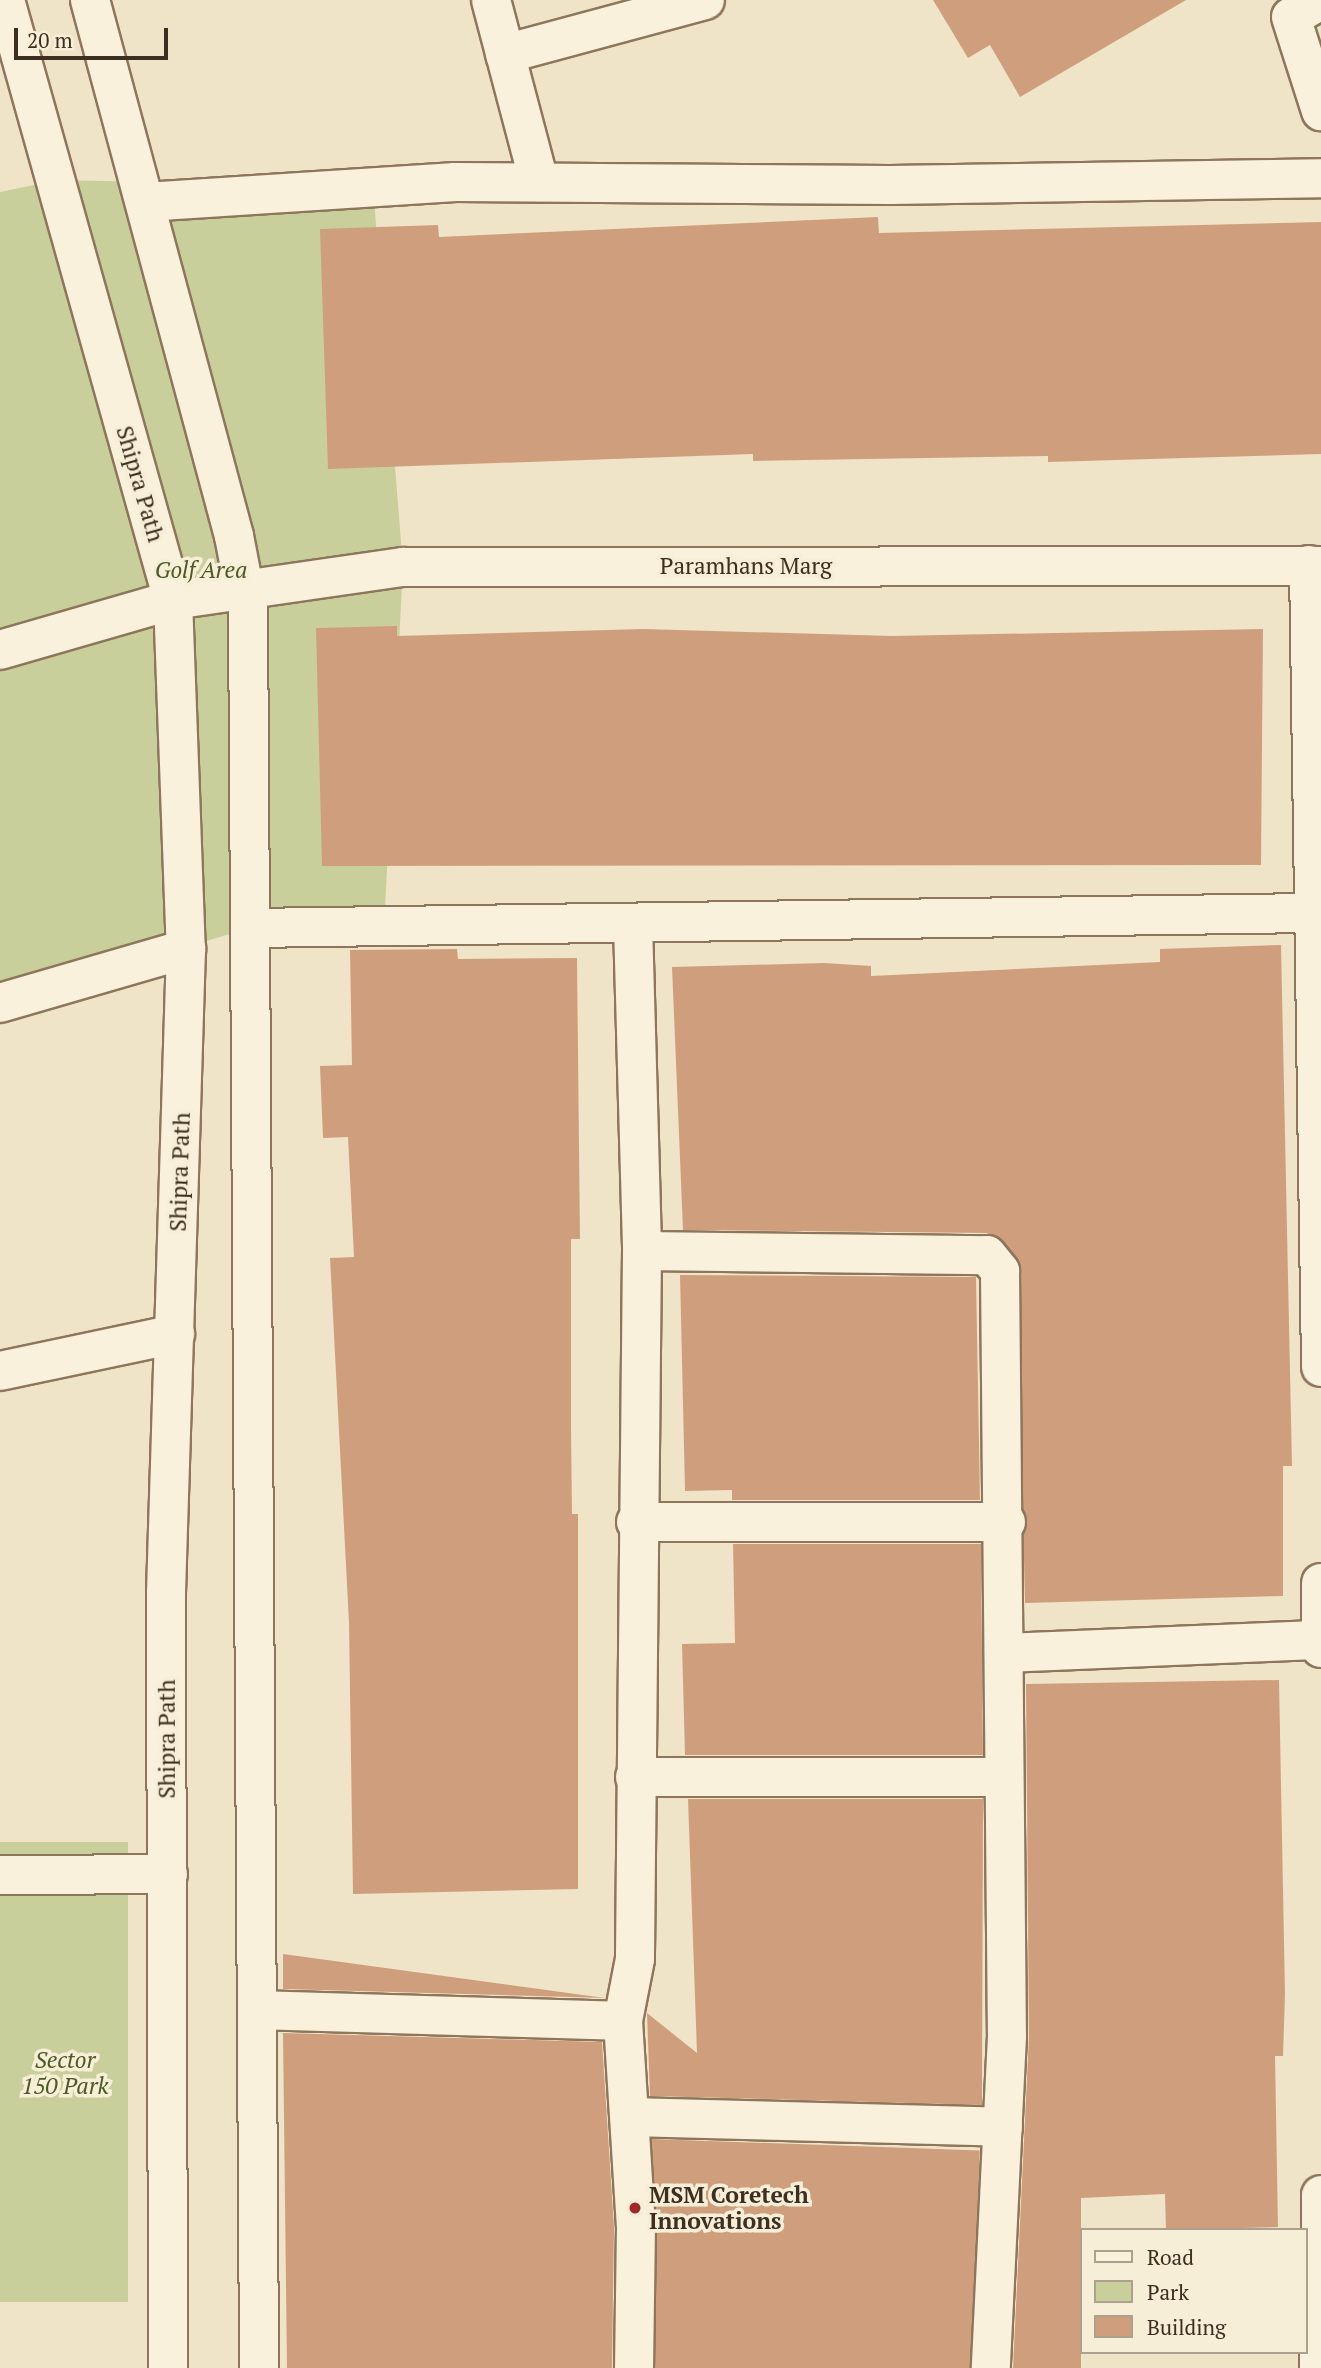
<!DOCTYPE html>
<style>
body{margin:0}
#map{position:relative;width:1321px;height:2368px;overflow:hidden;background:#f0e4c8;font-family:"PT Serif",serif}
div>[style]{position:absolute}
.green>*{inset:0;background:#c9cf9b;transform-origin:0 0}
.building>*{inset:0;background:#cf9f7d;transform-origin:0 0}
.roads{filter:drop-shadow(2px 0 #8d765c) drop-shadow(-2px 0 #8d765c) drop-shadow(0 2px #8d765c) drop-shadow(0 -2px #8d765c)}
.minor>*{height:38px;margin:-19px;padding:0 19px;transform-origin:19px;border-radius:19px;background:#faf1dc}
.dots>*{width:19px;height:19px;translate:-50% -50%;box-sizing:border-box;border:4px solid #f7eed8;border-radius:50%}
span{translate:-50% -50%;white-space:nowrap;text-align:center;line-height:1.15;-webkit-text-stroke:7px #f7eed8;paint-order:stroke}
.street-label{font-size:23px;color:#3d2e20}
.park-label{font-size:23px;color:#4d5a26;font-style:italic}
.poi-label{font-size:23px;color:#3d2e20;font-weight:700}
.left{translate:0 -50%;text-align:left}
.legend{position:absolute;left:1080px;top:2228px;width:228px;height:126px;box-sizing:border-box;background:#f7eed8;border:2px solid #ada18e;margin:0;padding:9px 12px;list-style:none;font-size:21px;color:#3d2e20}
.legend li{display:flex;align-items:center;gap:14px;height:35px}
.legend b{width:35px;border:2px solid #ada18e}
.scale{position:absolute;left:14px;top:28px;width:154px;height:32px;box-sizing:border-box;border:4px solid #3d2e20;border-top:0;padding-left:9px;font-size:21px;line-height:24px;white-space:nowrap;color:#3d2e20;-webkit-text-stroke:5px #f7eed8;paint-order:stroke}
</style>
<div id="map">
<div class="green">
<div style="clip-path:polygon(58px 180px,373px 187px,403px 567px,384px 927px,250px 928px,0 1003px,0 192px)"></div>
<div style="left:128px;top:1842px;width:460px;height:128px;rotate:90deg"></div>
</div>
<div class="building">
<div style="clip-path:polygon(933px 0,1186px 0,1020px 97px,990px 45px,968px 58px)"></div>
<div style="clip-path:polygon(878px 217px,879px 233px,1321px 222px,1321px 454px,1048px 462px,1048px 456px,753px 461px,753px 454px,328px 469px,320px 229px,438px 225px,439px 237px)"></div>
<div style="clip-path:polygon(397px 626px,397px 636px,643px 629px,892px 636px,1263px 629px,1261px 865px,322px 866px,316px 628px)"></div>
<div style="clip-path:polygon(1281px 945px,1292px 1466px,1283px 1466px,1283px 1596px,1025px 1603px,1017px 1258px,987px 1233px,683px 1230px,672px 967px,824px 963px,871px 966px,871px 976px,1160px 962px,1160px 949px)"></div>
<div style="clip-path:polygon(457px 949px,458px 959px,577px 958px,580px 1239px,571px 1239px,571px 1427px,572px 1514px,578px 1514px,578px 1889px,353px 1894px,349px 1623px,330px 1258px,354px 1257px,348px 1137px,323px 1138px,320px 1066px,352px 1065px,350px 950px)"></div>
<div style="clip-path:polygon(680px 1275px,976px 1277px,980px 1500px,732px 1500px,732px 1490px,685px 1491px)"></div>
<div style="clip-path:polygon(733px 1544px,981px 1544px,983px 1755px,685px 1755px,682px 1644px,735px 1643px)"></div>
<div style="clip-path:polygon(1279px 1680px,1285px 1994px,1283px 2056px,1275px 2056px,1278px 2227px,1166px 2230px,1165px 2194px,1081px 2198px,1081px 2368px,1013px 2368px,1029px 2037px,1026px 1684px)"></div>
<div style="clip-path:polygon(688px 1799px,983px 1799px,982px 2105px,650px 2096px,647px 2013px,697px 2053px)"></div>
<div style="clip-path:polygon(283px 1954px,378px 1967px,605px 1998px,283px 1989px)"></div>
<div style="clip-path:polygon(283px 2033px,602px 2042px,614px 2227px,612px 2368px,287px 2368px)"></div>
<div style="left:652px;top:2139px;width:328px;height:229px;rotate:2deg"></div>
</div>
<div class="roads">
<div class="minor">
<div style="left:5px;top:0;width:623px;rotate:74.36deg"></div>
<div style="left:173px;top:600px;width:349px;rotate:87.9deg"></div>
<div style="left:186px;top:949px;width:644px;rotate:91.78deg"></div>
<div style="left:166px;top:1593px;width:775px;rotate:89.85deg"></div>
<div style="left:90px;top:0;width:555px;rotate:74.96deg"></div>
<div style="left:234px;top:536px;width:74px;rotate:79.1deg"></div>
<div style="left:248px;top:609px;width:1759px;rotate:89.64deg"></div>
<div style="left:491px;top:0;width:188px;rotate:75.2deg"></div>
<div style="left:1321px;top:0;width:34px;rotate:150deg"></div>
<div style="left:1291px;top:17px;width:99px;rotate:72.3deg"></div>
<div style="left:505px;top:54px;width:207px;rotate:-15.1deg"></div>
<div style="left:145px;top:202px;width:311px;rotate:-3.7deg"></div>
<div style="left:455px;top:182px;width:435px;rotate:0.4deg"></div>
<div style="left:890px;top:185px;width:431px;rotate:-0.9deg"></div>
<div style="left:1309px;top:565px;width:802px;rotate:89.14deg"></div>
<div style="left:0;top:650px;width:180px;rotate:-16.1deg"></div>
<div style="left:173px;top:600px;width:232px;rotate:-8.2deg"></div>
<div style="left:403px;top:567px;width:918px;rotate:-0.06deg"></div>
<div style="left:633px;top:924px;width:327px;rotate:88.4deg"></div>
<div style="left:642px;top:1251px;width:708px;rotate:90.57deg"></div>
<div style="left:635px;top:1959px;width:63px;rotate:101deg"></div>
<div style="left:623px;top:2021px;width:205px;rotate:86.4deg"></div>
<div style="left:636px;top:2226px;width:142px;rotate:90.8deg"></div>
<div style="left:250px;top:928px;width:1064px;rotate:-0.81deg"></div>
<div style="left:0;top:1003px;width:194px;rotate:-16.2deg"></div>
<div style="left:642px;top:1251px;width:345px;rotate:0.7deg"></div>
<div style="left:987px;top:1255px;width:21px;rotate:51deg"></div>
<div style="left:1000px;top:1271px;width:765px;rotate:89.48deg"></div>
<div style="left:1007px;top:2036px;width:332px;rotate:92.8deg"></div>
<div style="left:0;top:1371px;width:179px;rotate:-11.9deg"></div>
<div style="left:636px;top:1522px;width:370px"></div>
<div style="left:1321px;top:1583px;width:65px;rotate:90deg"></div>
<div style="left:1006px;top:1653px;width:315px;rotate:-2.4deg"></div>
<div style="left:635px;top:1777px;width:366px"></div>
<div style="left:0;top:1875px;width:168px;rotate:-0.3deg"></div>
<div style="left:258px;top:2010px;width:365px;rotate:1.7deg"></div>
<div style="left:630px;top:2117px;width:373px;rotate:1.5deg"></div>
<div style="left:1319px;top:2368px;width:173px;rotate:-89.3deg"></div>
</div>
</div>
<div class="dots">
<div style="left:635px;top:2208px;background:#9e2a2b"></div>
</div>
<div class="street-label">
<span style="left:140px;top:484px;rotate:74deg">Shipra Path</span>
<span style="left:746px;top:566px">Paramhans Marg</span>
<span style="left:180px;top:1172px;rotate:-88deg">Shipra Path</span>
<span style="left:167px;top:1739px;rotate:-90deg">Shipra Path</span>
</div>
<div class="park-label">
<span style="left:201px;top:570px">Golf Area</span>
<span style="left:65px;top:2073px">Sector<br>150 Park</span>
</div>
<div class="poi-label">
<span class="left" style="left:649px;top:2208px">MSM Coretech<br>Innovations</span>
</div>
<ul class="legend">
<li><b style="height:9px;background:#faf1dc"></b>Road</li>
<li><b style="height:19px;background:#c9cf9b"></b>Park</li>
<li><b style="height:19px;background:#cf9f7d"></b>Building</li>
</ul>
<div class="scale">20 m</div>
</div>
